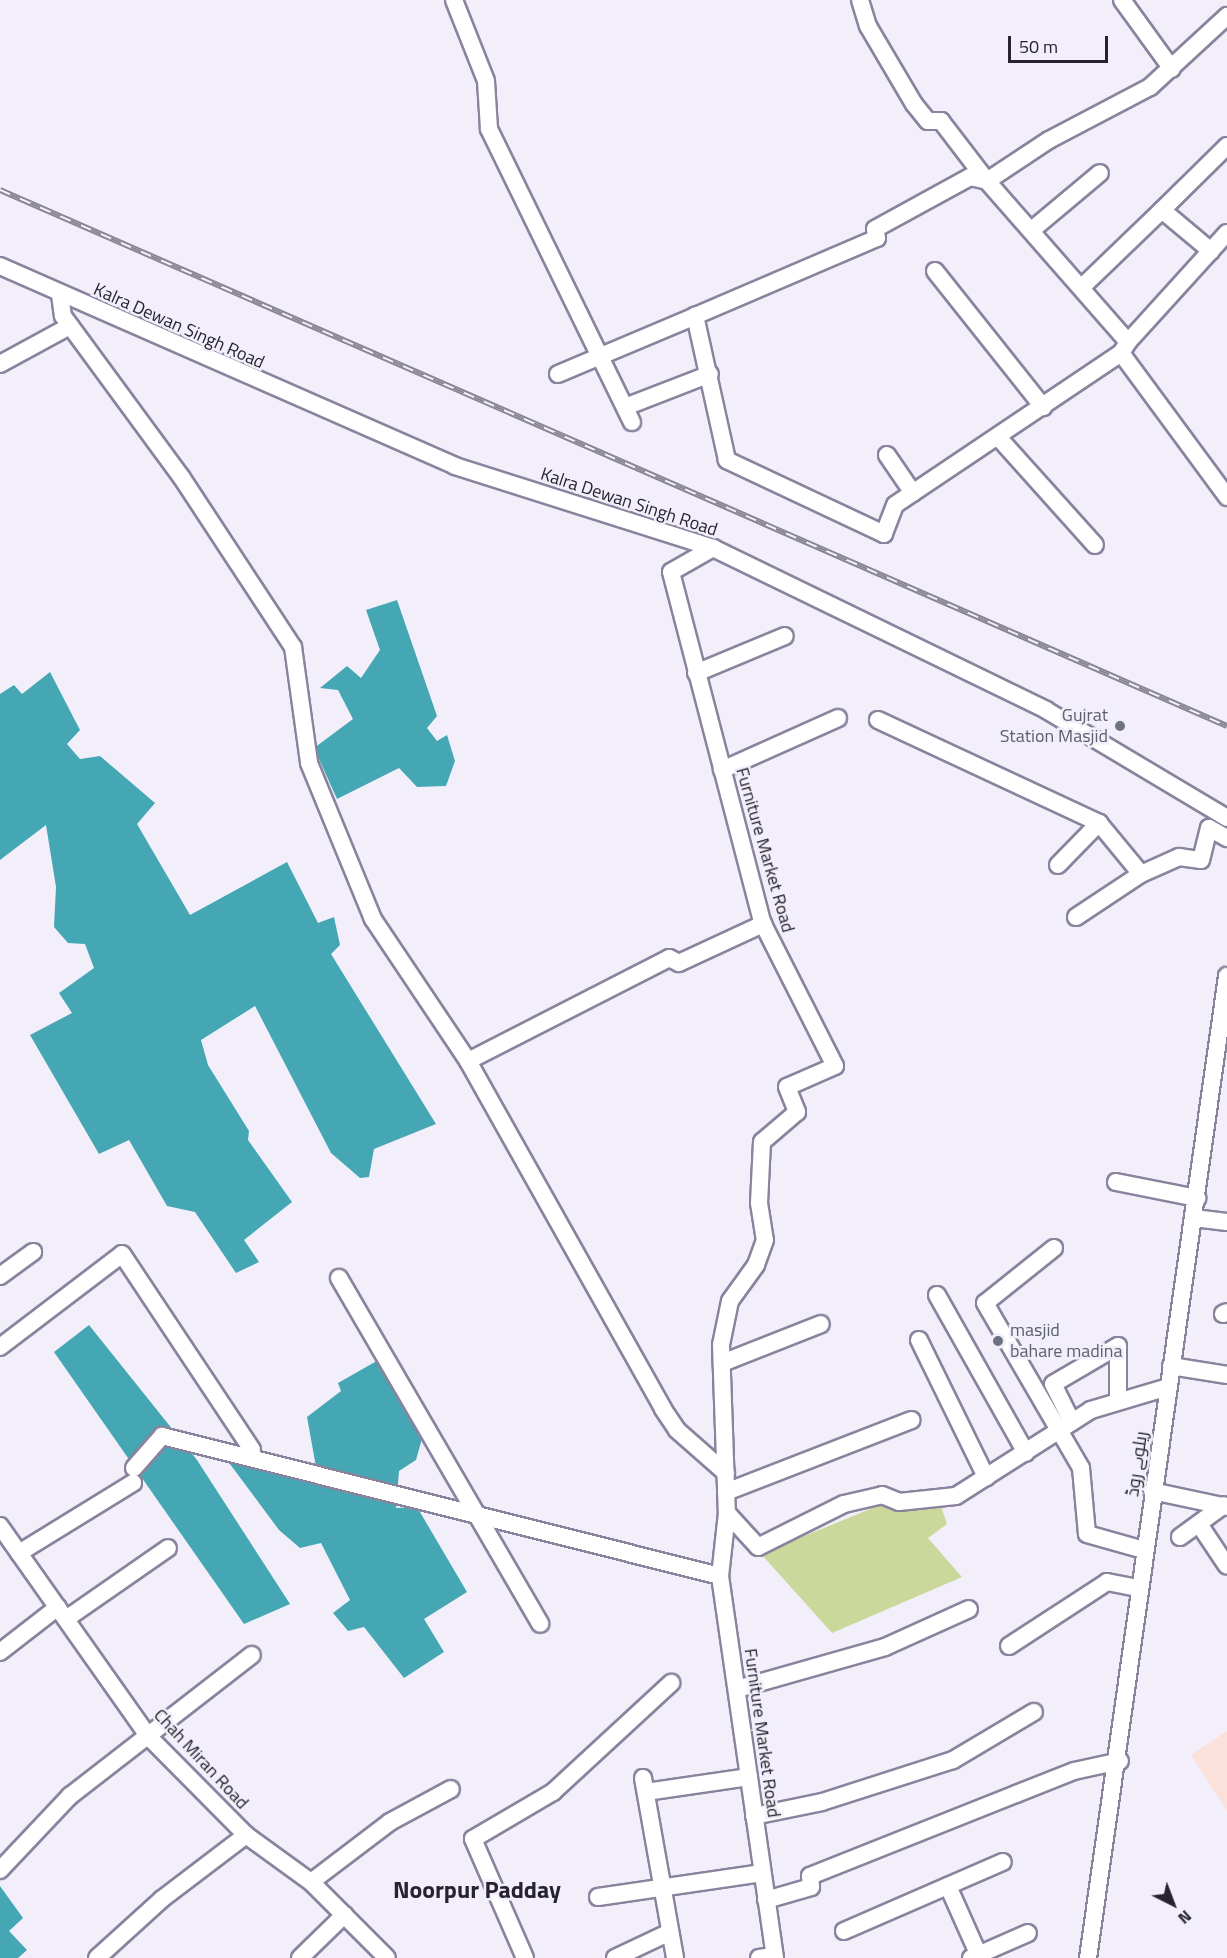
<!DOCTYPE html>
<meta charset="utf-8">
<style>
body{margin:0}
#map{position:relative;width:1227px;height:1958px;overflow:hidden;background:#f2effb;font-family:"Titillium Web",Cairo,sans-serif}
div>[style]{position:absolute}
.education>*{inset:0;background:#fae1d9}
.green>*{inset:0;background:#cbd89c}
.water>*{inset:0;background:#44a7b3}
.roads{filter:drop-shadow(2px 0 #8a839e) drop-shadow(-2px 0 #8a839e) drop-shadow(0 2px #8a839e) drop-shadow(0 -2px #8a839e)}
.minor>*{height:16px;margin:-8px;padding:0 8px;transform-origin:8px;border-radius:8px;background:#fff}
.rail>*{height:6px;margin-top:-3px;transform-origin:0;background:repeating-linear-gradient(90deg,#f2effb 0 11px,#898691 0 22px);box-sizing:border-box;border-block:2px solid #898691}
.dots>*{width:16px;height:16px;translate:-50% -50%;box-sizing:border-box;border:3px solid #f2effb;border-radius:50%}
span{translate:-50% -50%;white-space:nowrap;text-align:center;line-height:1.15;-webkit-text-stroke:5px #f2effb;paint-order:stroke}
.street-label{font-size:18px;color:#26232e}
.worship-label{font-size:18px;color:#5b616d}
.right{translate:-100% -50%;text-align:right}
.left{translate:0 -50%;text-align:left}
.district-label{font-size:24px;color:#26232e;font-weight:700}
.north{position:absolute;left:1143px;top:1874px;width:60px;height:60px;-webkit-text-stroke:4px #f2effb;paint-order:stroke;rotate:138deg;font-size:16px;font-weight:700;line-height:24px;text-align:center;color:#26232e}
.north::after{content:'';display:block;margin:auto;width:21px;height:27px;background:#26232e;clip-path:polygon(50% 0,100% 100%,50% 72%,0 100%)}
.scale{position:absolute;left:1008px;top:36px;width:100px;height:27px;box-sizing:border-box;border:3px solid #26232e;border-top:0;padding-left:8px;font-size:18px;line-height:21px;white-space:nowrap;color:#26232e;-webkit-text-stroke:4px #f2effb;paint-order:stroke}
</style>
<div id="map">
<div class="education">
<div style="clip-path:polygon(1227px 1731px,1227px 1811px,1191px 1755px)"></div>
</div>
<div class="green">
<div style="clip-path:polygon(887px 1502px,941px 1506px,947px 1524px,928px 1538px,962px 1577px,832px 1633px,761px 1554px)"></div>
</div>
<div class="water">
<div style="clip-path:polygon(397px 600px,437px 716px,427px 728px,437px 741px,447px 735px,455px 761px,446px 786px,417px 787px,399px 768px,337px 799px,314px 748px,353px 719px,338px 690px,320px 688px,347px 666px,361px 678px,380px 650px,366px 610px)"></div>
<div style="clip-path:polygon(50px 672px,80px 730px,67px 744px,80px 759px,100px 756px,155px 803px,137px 824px,190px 915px,287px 862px,318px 923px,334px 917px,340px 945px,331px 954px,436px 1124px,374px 1149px,369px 1177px,360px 1178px,331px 1153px,255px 1006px,201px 1040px,208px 1065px,249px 1131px,248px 1140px,292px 1202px,244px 1240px,259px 1262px,236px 1273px,195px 1212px,167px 1206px,129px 1140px,99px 1154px,30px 1035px,72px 1013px,59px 993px,94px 968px,85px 944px,68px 943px,54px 927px,56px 887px,46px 825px,0 860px,0 694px,14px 685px,22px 694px)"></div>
<div style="clip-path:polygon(89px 1325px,197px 1460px,290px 1604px,244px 1624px,54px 1352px)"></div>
<div style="clip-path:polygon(382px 1358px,423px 1435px,416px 1460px,399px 1471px,396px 1508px,417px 1507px,467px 1592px,424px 1619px,444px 1652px,404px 1678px,364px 1627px,348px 1631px,333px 1613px,350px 1600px,321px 1543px,300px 1548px,279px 1530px,224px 1456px,318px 1478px,307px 1417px,341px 1391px,338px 1383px)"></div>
<div style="clip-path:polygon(0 1886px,23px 1918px,9px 1931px,27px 1950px,18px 1958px,0 1958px)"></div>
</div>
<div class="roads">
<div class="minor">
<div style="left:454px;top:0;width:87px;rotate:68.4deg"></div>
<div style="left:486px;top:81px;width:48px;rotate:86.4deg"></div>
<div style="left:489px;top:129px;width:326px;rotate:64deg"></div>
<div style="left:860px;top:0;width:27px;rotate:73deg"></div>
<div style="left:868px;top:26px;width:91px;rotate:59.5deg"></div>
<div style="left:914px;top:104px;width:22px;rotate:51deg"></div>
<div style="left:928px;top:121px;width:13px"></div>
<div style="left:941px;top:121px;width:76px;rotate:52.5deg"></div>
<div style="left:987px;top:181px;width:74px;rotate:-33.5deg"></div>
<div style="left:1049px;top:140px;width:114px;rotate:-27.7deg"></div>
<div style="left:1150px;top:87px;width:105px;rotate:-42.7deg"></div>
<div style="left:1122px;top:0;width:85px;rotate:54.1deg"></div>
<div style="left:1162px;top:210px;width:91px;rotate:-44.6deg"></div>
<div style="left:1033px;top:229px;width:87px;rotate:-39.9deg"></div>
<div style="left:0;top:266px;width:497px;rotate:23.7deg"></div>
<div style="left:455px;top:466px;width:271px;rotate:17.6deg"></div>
<div style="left:713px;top:548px;width:370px;rotate:25.9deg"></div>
<div style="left:1046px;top:710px;width:211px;rotate:30.8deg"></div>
<div style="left:935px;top:271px;width:174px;rotate:51.5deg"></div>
<div style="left:1082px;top:287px;width:111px;rotate:-43.9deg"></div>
<div style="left:1162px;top:210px;width:64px;rotate:39.9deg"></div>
<div style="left:60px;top:295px;width:21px;rotate:82deg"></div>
<div style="left:63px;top:316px;width:201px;rotate:53.7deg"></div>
<div style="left:182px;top:478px;width:202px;rotate:56.7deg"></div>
<div style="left:293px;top:647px;width:117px;rotate:82.1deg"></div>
<div style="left:309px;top:763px;width:169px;rotate:67.7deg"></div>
<div style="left:373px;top:919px;width:171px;rotate:56.2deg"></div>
<div style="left:468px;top:1061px;width:399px;rotate:60.7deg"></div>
<div style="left:663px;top:1409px;width:25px;rotate:56deg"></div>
<div style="left:677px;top:1430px;width:65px;rotate:41.3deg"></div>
<div style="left:1128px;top:342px;width:147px;rotate:-47.8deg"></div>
<div style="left:1121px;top:353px;width:272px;rotate:146.1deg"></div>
<div style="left:895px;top:505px;width:31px;rotate:111deg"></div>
<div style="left:884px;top:534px;width:174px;rotate:-154.8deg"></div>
<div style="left:727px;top:460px;width:148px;rotate:-102.5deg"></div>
<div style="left:695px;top:316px;width:198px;rotate:-23.2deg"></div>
<div style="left:877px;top:238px;width:9px;rotate:-103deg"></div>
<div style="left:875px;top:229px;width:108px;rotate:-28.7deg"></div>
<div style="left:970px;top:177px;width:17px;rotate:13deg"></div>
<div style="left:987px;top:181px;width:214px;rotate:48.8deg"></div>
<div style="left:1128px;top:342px;width:13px;rotate:122deg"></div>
<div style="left:1121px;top:353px;width:179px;rotate:53.6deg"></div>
<div style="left:0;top:364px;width:80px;rotate:-28.5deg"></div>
<div style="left:558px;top:374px;width:149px;rotate:-22.9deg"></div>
<div style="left:625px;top:407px;width:91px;rotate:-21.2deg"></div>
<div style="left:998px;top:437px;width:145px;rotate:48.1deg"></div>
<div style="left:887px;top:455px;width:46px;rotate:55.6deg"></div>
<div style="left:713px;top:548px;width:48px;rotate:150.3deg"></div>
<div style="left:671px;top:572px;width:364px;rotate:75.4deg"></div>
<div style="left:763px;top:924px;width:159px;rotate:63.1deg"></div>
<div style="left:835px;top:1066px;width:52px;rotate:156.4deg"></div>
<div style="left:787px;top:1087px;width:27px;rotate:68deg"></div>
<div style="left:797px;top:1112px;width:46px;rotate:139.4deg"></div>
<div style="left:762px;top:1142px;width:61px;rotate:92.8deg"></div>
<div style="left:759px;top:1203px;width:37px;rotate:81deg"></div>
<div style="left:765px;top:1240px;width:27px;rotate:110deg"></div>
<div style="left:756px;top:1265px;width:44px;rotate:125.8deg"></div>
<div style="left:730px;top:1301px;width:45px;rotate:101.6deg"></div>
<div style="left:721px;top:1345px;width:168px;rotate:88deg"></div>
<div style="left:727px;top:1513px;width:63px;rotate:96.3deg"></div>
<div style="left:720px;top:1576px;width:386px;rotate:81.8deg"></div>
<div style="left:696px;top:673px;width:96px;rotate:-22.6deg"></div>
<div style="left:878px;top:720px;width:244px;rotate:25deg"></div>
<div style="left:1099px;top:823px;width:66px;rotate:50.5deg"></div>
<div style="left:722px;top:770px;width:127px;rotate:-24.1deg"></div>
<div style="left:1058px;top:865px;width:59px;rotate:-45.7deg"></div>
<div style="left:1076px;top:917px;width:78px;rotate:-33.5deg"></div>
<div style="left:1141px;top:874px;width:42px;rotate:-24.1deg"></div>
<div style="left:1179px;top:857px;width:22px;rotate:8deg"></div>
<div style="left:1201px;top:860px;width:33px;rotate:-76deg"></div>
<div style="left:1209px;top:828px;width:21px;rotate:29deg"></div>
<div style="left:468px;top:1061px;width:226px;rotate:-27.1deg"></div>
<div style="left:669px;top:958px;width:11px;rotate:27deg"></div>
<div style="left:679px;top:963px;width:93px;rotate:-24.9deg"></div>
<div style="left:1116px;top:1182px;width:83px;rotate:11.2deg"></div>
<div style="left:1194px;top:1218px;width:33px;rotate:7deg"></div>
<div style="left:1054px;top:1248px;width:88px;rotate:141.4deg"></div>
<div style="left:985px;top:1303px;width:191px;rotate:59.8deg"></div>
<div style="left:1081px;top:1468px;width:66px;rotate:84.8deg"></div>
<div style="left:1087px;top:1534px;width:59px;rotate:15.7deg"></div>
<div style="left:0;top:1276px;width:41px;rotate:-36deg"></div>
<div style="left:339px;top:1278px;width:400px;rotate:59.8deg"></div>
<div style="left:937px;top:1295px;width:181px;rotate:60.6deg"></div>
<div style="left:1223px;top:1314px;width:4px;rotate:-27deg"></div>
<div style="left:919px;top:1340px;width:153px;rotate:63.9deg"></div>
<div style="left:0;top:1347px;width:153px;rotate:-37.3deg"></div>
<div style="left:122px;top:1254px;width:235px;rotate:56.4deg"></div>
<div style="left:722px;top:1363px;width:106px;rotate:-21.5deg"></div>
<div style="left:1171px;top:1366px;width:57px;rotate:9.1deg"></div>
<div style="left:1072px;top:1422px;width:42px;rotate:-116.6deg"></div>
<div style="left:1053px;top:1384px;width:75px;rotate:-30.3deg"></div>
<div style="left:1118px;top:1346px;width:53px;rotate:90deg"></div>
<div style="left:134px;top:1468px;width:43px;rotate:-48.8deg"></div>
<div style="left:162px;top:1436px;width:575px;rotate:14.08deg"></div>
<div style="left:1152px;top:1491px;width:77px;rotate:12deg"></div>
<div style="left:726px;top:1492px;width:199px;rotate:-21.2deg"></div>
<div style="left:727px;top:1513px;width:46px;rotate:47.6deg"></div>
<div style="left:758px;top:1547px;width:96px;rotate:-26.6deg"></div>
<div style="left:844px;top:1504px;width:39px;rotate:-13deg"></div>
<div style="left:882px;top:1495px;width:18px;rotate:22deg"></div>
<div style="left:899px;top:1502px;width:57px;rotate:-6deg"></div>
<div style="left:956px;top:1496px;width:160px;rotate:-32.5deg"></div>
<div style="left:1091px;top:1410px;width:80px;rotate:-16.6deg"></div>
<div style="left:1199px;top:1524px;width:50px;rotate:56.3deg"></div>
<div style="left:0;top:1526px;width:257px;rotate:54.8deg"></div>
<div style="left:148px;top:1736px;width:139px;rotate:45.3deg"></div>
<div style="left:246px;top:1835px;width:80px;rotate:35.9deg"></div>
<div style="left:311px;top:1882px;width:107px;rotate:45deg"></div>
<div style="left:1180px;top:1537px;width:54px;rotate:-36deg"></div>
<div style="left:19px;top:1553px;width:134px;rotate:-31.6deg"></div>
<div style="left:66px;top:1619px;width:124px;rotate:-34.8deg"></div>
<div style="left:1009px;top:1646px;width:117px;rotate:-33.1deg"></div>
<div style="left:1107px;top:1582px;width:32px;rotate:11deg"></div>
<div style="left:0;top:1652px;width:73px;rotate:-37.8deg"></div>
<div style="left:737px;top:1689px;width:154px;rotate:-15.8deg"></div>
<div style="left:885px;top:1647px;width:92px;rotate:-24.3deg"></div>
<div style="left:643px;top:1778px;width:183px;rotate:79.9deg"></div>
<div style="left:646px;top:1792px;width:104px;rotate:-8.3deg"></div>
<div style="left:754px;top:1816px;width:69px;rotate:-11.6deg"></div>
<div style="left:822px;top:1802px;width:138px;rotate:-17.8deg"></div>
<div style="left:953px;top:1760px;width:94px;rotate:-30.7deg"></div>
<div style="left:0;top:1870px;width:102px;rotate:-46.6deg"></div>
<div style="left:70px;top:1796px;width:230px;rotate:-37.8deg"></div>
<div style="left:311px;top:1882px;width:99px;rotate:-37.2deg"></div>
<div style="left:390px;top:1822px;width:69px;rotate:-28.4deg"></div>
<div style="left:948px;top:1886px;width:79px;rotate:66deg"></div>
<div style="left:598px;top:1897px;width:166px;rotate:-8.3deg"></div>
<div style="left:766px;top:1900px;width:47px;rotate:-16.1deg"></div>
<div style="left:811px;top:1887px;width:11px;rotate:-95deg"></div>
<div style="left:810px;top:1876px;width:222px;rotate:-21.7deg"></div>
<div style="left:1016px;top:1794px;width:62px;rotate:-21.6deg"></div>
<div style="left:1074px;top:1771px;width:47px;rotate:-12.3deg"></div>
<div style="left:844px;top:1931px;width:173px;rotate:-23.5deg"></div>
<div style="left:97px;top:1958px;width:88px;rotate:-42.2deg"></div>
<div style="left:162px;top:1899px;width:106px;rotate:-37.3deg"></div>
<div style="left:300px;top:1958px;width:62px;rotate:-44.3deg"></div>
<div style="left:525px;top:1958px;width:130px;rotate:-113.6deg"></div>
<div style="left:473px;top:1839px;width:93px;rotate:-30.4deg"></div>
<div style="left:553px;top:1792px;width:161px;rotate:-42.7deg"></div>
<div style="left:615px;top:1958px;width:61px;rotate:-25.3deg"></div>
<div style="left:759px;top:1958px;width:15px;rotate:-8deg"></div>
<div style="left:971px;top:1958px;width:62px;rotate:-23.7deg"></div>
<div style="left:1088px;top:1958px;width:992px;rotate:-81.94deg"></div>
</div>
</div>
<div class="rail">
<div style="left:0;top:190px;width:1339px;rotate:23.6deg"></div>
</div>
<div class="dots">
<div style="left:1120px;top:726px;background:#6b7280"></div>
<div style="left:998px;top:1341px;background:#6b7280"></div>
</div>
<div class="street-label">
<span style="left:179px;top:326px;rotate:24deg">Kalra Dewan Singh Road</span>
<span style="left:629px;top:502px;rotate:18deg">Kalra Dewan Singh Road</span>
<span style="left:765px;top:850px;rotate:74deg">Furniture Market Road</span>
<span style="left:1137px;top:1464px;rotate:-82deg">ریلوے روڈ</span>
<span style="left:762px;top:1733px;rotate:82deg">Furniture Market Road</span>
<span style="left:201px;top:1759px;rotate:47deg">Chah Miran Road</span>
</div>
<div class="worship-label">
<span class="right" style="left:1108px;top:726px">Gujrat<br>Station Masjid</span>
<span class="left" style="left:1010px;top:1341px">masjid<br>bahare madina</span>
</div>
<div class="district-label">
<span style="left:477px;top:1890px">Noorpur Padday</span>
</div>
<div class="north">N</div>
<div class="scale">50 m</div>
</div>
